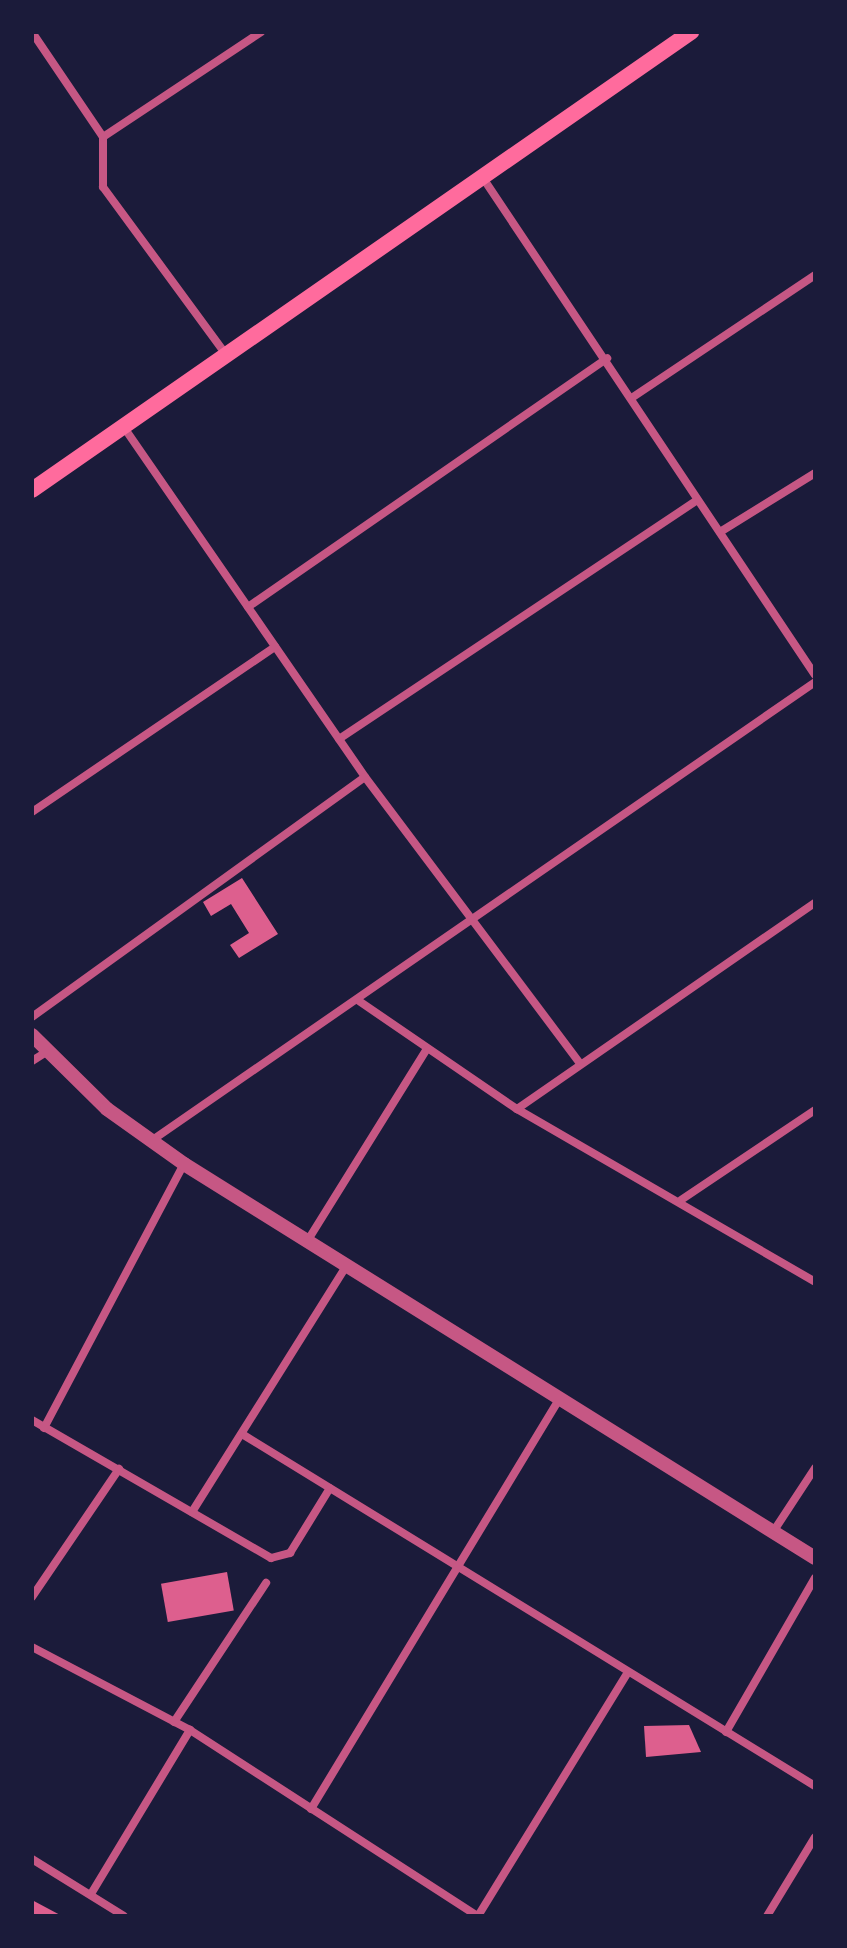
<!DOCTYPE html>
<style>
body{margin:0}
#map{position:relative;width:847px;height:1948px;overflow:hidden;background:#1b1b3a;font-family:"Noto Sans",sans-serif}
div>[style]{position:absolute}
.building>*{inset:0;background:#dd5f8e;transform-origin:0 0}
.minor>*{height:8px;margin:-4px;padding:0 4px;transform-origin:4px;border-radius:4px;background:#c65784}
.tertiary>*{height:14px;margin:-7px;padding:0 7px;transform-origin:7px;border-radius:7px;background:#c65784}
.secondary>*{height:16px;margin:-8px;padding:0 8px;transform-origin:8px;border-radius:8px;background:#ff6b9d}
span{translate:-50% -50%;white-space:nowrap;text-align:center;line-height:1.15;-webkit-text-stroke:8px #1b1b3a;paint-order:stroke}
.frame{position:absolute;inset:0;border:34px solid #1b1b3a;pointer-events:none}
</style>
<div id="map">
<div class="building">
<div style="clip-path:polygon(242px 878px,278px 934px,239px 958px,230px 945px,249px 933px,231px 904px,211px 916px,203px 902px)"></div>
<div style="left:227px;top:1572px;width:39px;height:67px;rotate:80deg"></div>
<div style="clip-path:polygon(689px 1725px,701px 1752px,646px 1757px,644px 1726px)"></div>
<div style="clip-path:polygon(32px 1900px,62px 1916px,32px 1916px)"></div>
</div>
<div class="minor">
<div style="left:32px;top:32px;width:127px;rotate:55.9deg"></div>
<div style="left:103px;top:137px;width:50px;rotate:90deg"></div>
<div style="left:103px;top:187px;width:206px;rotate:53.7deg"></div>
<div style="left:103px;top:137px;width:190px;rotate:-33.6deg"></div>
<div style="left:481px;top:175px;width:601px;rotate:56.26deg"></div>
<div style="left:633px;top:397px;width:219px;rotate:-33.8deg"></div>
<div style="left:123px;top:426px;width:426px;rotate:55.4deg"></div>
<div style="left:365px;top:777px;width:358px;rotate:53.1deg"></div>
<div style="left:720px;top:532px;width:112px;rotate:-31.8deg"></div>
<div style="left:248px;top:607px;width:437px;rotate:-34.7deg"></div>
<div style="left:339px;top:739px;width:430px;rotate:-33.7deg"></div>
<div style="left:32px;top:812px;width:294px;rotate:-34.2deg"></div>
<div style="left:359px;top:1001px;width:191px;rotate:34.4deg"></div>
<div style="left:517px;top:1109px;width:345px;rotate:30.1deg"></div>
<div style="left:32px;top:1017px;width:410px;rotate:-35.8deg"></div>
<div style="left:32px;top:1061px;width:19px;rotate:-32deg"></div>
<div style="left:517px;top:1109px;width:362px;rotate:-34.7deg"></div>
<div style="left:151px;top:1141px;width:807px;rotate:-34.65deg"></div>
<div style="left:681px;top:1200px;width:161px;rotate:-33.9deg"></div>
<div style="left:308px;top:1240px;width:225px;rotate:-58.1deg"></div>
<div style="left:32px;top:1420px;width:276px;rotate:30deg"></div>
<div style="left:271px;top:1558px;width:20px;rotate:-15deg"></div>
<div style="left:290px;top:1553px;width:76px;rotate:-58.4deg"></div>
<div style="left:44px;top:1428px;width:299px;rotate:-62.1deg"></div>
<div style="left:242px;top:1434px;width:672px;rotate:31.56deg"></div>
<div style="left:192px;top:1512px;width:292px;rotate:-57.9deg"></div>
<div style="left:773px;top:1532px;width:77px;rotate:-56.7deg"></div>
<div style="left:32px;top:1597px;width:155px;rotate:-55.8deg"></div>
<div style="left:32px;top:1647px;width:178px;rotate:27.7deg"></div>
<div style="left:190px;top:1730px;width:343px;rotate:32.9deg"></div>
<div style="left:174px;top:1722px;width:167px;rotate:-56.5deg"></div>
<div style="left:726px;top:1732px;width:178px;rotate:-60deg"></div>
<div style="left:311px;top:1809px;width:478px;rotate:-58.8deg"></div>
<div style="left:32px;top:1859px;width:108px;rotate:31.8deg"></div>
<div style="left:91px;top:1894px;width:192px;rotate:-58.9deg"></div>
<div style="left:478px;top:1916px;width:283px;rotate:-58.4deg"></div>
<div style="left:767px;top:1916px;width:92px;rotate:-58.7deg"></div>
</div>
<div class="tertiary">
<div style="left:32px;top:1035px;width:105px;rotate:44.6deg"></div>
<div style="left:107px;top:1109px;width:95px;rotate:35.5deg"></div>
<div style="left:184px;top:1164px;width:744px;rotate:31.98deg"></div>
</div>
<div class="secondary">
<div style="left:32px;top:490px;width:803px;rotate:-34.8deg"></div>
</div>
<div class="frame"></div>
</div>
